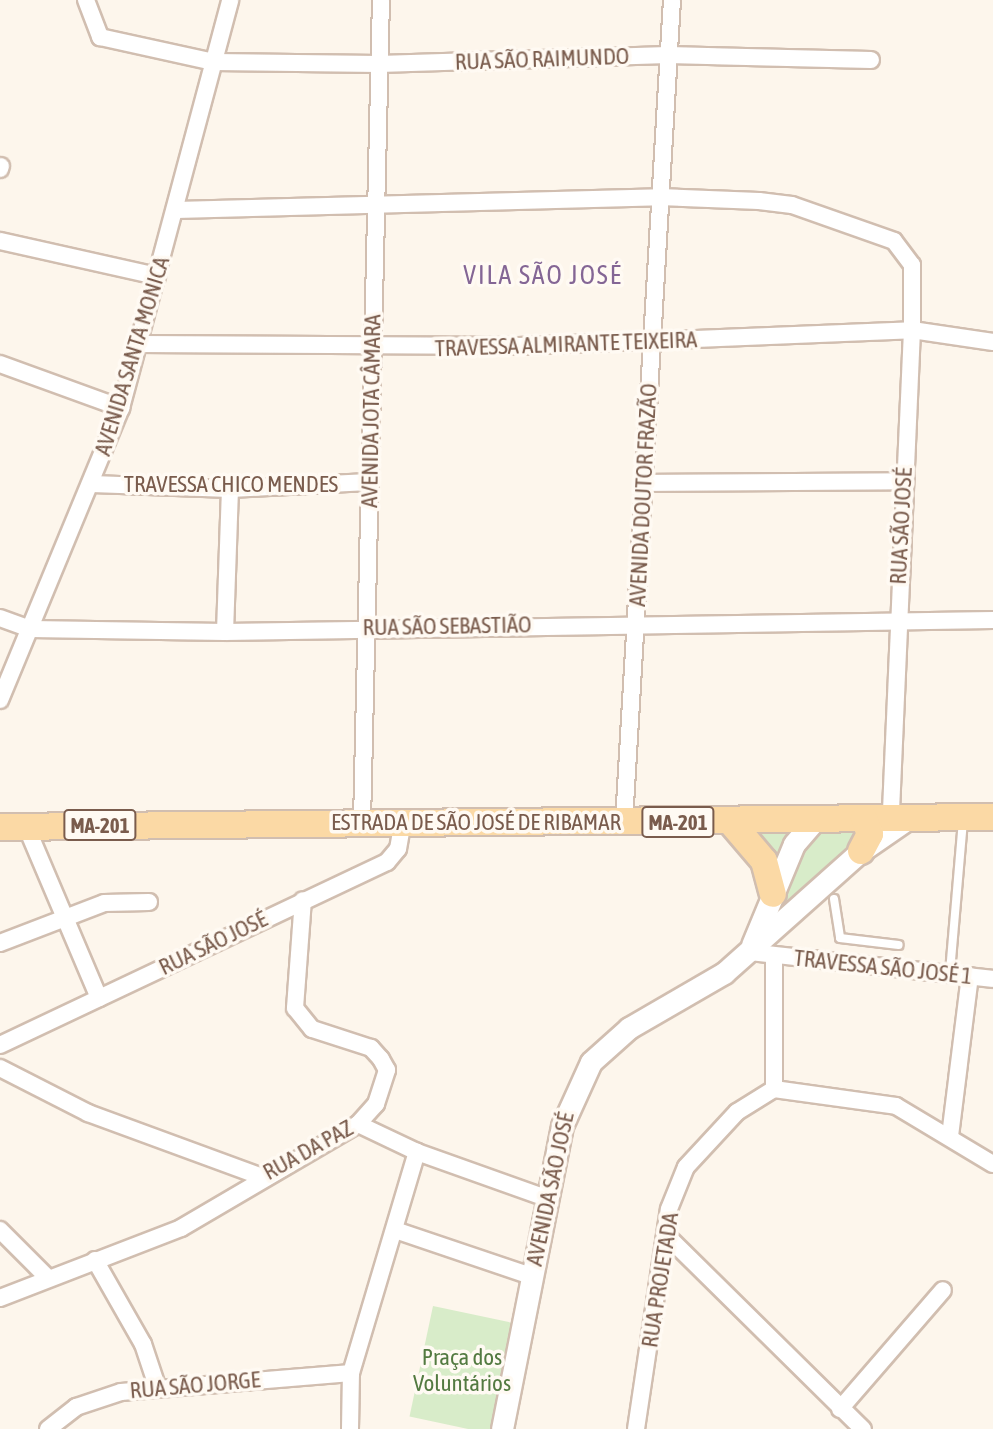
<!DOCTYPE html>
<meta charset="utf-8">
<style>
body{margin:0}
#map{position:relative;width:993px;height:1429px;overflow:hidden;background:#fdf6ec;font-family:"Asap Condensed",sans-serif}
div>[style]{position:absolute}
.green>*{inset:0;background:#d8ecc9;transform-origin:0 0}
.roads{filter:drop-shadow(2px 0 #d1beb0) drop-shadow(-2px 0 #d1beb0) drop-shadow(0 2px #d1beb0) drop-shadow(0 -2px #d1beb0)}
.service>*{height:8px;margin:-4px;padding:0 4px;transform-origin:4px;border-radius:4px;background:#fff}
.minor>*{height:16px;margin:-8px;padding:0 8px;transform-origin:8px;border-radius:8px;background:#fff}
.tertiary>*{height:21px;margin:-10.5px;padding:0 10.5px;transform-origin:10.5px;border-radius:10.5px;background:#fff}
.primary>*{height:26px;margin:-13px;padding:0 13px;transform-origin:13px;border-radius:13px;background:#fbd9a5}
span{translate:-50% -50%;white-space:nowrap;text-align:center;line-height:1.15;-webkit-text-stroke:7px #fffaf3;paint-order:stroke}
.shield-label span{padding:2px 5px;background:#fffaf3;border:2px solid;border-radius:5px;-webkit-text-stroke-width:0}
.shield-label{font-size:21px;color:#7a5c4d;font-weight:700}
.street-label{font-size:23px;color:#7a5c4d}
.park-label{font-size:23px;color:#537a41}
.quarter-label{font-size:26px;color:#846695;letter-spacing:2px}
</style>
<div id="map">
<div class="green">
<div style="clip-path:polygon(792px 829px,776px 871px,747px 830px)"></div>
<div style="clip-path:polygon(855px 830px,858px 842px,770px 921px,799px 850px,821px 831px)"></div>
<div style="left:433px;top:1306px;width:86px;height:113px;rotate:12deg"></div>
</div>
<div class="roads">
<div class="service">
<div style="left:834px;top:899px;width:39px;rotate:81deg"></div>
<div style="left:840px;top:938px;width:59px;rotate:6.8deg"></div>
<div style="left:950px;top:972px;width:152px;rotate:-85.1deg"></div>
</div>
<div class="minor">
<div style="left:86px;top:0;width:40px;rotate:69deg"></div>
<div style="left:100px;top:37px;width:117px;rotate:12.4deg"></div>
<div style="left:214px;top:62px;width:165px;rotate:0.7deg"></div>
<div style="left:379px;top:64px;width:289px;rotate:-1.8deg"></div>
<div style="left:668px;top:55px;width:203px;rotate:1.4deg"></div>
<div style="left:0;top:169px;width:3px;rotate:-72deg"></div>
<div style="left:176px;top:210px;width:484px;rotate:-1.5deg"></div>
<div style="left:660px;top:197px;width:99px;rotate:2.3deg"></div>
<div style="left:759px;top:201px;width:33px;rotate:7deg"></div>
<div style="left:792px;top:205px;width:108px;rotate:19.4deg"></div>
<div style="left:894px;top:241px;width:30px;rotate:53deg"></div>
<div style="left:912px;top:265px;width:65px;rotate:90deg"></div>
<div style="left:912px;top:330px;width:487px;rotate:92.5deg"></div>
<div style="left:0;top:241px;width:161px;rotate:12.6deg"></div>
<div style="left:139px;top:344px;width:380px;rotate:0.3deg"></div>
<div style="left:519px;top:346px;width:393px;rotate:-2.3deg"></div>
<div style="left:912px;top:330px;width:82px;rotate:8.4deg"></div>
<div style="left:0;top:364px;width:129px;rotate:20deg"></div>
<div style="left:643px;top:483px;width:260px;rotate:-0.4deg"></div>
<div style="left:92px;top:484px;width:138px;rotate:2.1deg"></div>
<div style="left:230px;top:489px;width:139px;rotate:-2.9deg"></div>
<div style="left:0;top:618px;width:33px;rotate:20deg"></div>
<div style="left:31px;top:629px;width:194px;rotate:0.9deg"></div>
<div style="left:225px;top:632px;width:768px;rotate:-0.9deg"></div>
<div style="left:225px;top:632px;width:143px;rotate:-88deg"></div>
<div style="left:0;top:700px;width:316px;rotate:-67.5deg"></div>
<div style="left:121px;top:408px;width:422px;rotate:-75deg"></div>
<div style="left:362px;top:822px;width:822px;rotate:-88.68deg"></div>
<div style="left:624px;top:822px;width:823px;rotate:-86.66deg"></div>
<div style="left:26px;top:826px;width:187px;rotate:67deg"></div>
<div style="left:0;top:943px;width:111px;rotate:-21deg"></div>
<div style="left:104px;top:903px;width:45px;rotate:-1.3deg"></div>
<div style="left:749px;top:952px;width:245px;rotate:6.3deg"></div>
<div style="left:774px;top:956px;width:133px;rotate:90deg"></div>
<div style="left:0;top:1045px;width:428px;rotate:-25.3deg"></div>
<div style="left:387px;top:862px;width:17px;rotate:-50deg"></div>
<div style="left:398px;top:849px;width:27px;rotate:-80deg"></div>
<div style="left:0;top:1068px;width:99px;rotate:27.1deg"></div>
<div style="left:88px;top:1113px;width:182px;rotate:20.2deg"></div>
<div style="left:774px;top:1089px;width:123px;rotate:7.9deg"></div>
<div style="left:896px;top:1106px;width:113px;rotate:30.9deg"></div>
<div style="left:950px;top:1136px;width:161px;rotate:-82.9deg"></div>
<div style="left:417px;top:1152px;width:137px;rotate:19.6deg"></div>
<div style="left:0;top:1230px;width:65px;rotate:45deg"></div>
<div style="left:395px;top:1230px;width:144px;rotate:18.7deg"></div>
<div style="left:665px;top:1234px;width:278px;rotate:44.6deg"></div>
<div style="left:95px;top:1260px;width:97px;rotate:60.3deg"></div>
<div style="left:143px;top:1344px;width:44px;rotate:71.6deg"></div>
<div style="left:0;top:1298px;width:194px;rotate:-21.1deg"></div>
<div style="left:181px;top:1228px;width:205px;rotate:-30.4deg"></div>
<div style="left:358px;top:1124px;width:27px;rotate:-48deg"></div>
<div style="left:376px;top:1104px;width:36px;rotate:-72deg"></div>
<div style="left:387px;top:1070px;width:13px;rotate:-119deg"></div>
<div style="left:381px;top:1059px;width:15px;rotate:-132deg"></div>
<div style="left:371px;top:1048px;width:62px;rotate:-162.1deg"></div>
<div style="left:312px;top:1029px;width:27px;rotate:-129deg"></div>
<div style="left:295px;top:1008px;width:108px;rotate:-85.8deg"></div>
<div style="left:840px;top:1409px;width:157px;rotate:-49.1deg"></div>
<div style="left:48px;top:1429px;width:36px;rotate:-38deg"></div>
<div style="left:76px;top:1407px;width:47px;rotate:-18.4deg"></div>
<div style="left:121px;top:1392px;width:231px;rotate:-4.7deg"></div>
<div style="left:350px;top:1429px;width:56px;rotate:-89deg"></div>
<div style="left:351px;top:1373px;width:231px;rotate:-73.4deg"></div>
<div style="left:417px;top:1152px;width:65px;rotate:-154.6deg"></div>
<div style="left:636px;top:1429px;width:222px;rotate:-81.5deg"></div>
<div style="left:669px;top:1209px;width:45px;rotate:-68deg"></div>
<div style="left:686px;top:1167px;width:75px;rotate:-47.2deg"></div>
<div style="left:737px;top:1112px;width:44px;rotate:-31.9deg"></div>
</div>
<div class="tertiary">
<div style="left:752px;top:945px;width:109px;rotate:-67.4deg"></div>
<div style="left:794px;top:844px;width:35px;rotate:-49deg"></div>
<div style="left:502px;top:1429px;width:309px;rotate:-78.8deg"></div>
<div style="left:562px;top:1126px;width:70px;rotate:-65.6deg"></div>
<div style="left:591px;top:1062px;width:51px;rotate:-41.8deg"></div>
<div style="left:629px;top:1028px;width:110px;rotate:-30.1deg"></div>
<div style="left:724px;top:973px;width:183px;rotate:-41.7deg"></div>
<div style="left:861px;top:851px;width:62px;rotate:-34.5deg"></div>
</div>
<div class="primary">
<div style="left:730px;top:821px;width:52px;rotate:49.6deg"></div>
<div style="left:764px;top:861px;width:34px;rotate:75deg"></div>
<div style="left:0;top:827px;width:993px;rotate:-0.58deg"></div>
<div style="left:861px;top:851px;width:19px;rotate:-62deg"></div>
<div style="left:870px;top:834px;width:17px;rotate:-111deg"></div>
</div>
</div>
<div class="shield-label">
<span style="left:678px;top:822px">MA-201</span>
<span style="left:100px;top:825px">MA-201</span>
</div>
<div class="street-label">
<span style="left:542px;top:59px;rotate:-2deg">RUA SÃO RAIMUNDO</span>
<span style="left:566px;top:344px;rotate:-2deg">TRAVESSA ALMIRANTE TEIXEIRA</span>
<span style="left:132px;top:356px;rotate:-73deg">AVENIDA SANTA MONICA</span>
<span style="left:371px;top:411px;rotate:-89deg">AVENIDA JOTA CÂMARA</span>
<span style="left:231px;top:484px">TRAVESSA CHICO MENDES</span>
<span style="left:643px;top:495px;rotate:-87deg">AVENIDA DOUTOR FRAZÃO</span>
<span style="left:901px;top:526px;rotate:-87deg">RUA SÃO JOSÉ</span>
<span style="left:447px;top:626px;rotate:-1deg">RUA SÃO SEBASTIÃO</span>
<span style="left:476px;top:822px">ESTRADA DE SÃO JOSÉ DE RIBAMAR</span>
<span style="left:213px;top:943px;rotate:-26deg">RUA SÃO JOSÉ</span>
<span style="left:883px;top:967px;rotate:6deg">TRAVESSA SÃO JOSÉ 1</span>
<span style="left:308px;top:1150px;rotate:-29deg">RUA DA PAZ</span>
<span style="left:550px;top:1189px;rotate:-78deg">AVENIDA SÃO JOSÉ</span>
<span style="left:660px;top:1280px;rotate:-81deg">RUA PROJETADA</span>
<span style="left:195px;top:1385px;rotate:-5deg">RUA SÃO JORGE</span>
</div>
<div class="park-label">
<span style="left:462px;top:1370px">Praça dos<br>Voluntários</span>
</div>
<div class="quarter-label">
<span style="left:543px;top:276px">VILA SÃO JOSÉ</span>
</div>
</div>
